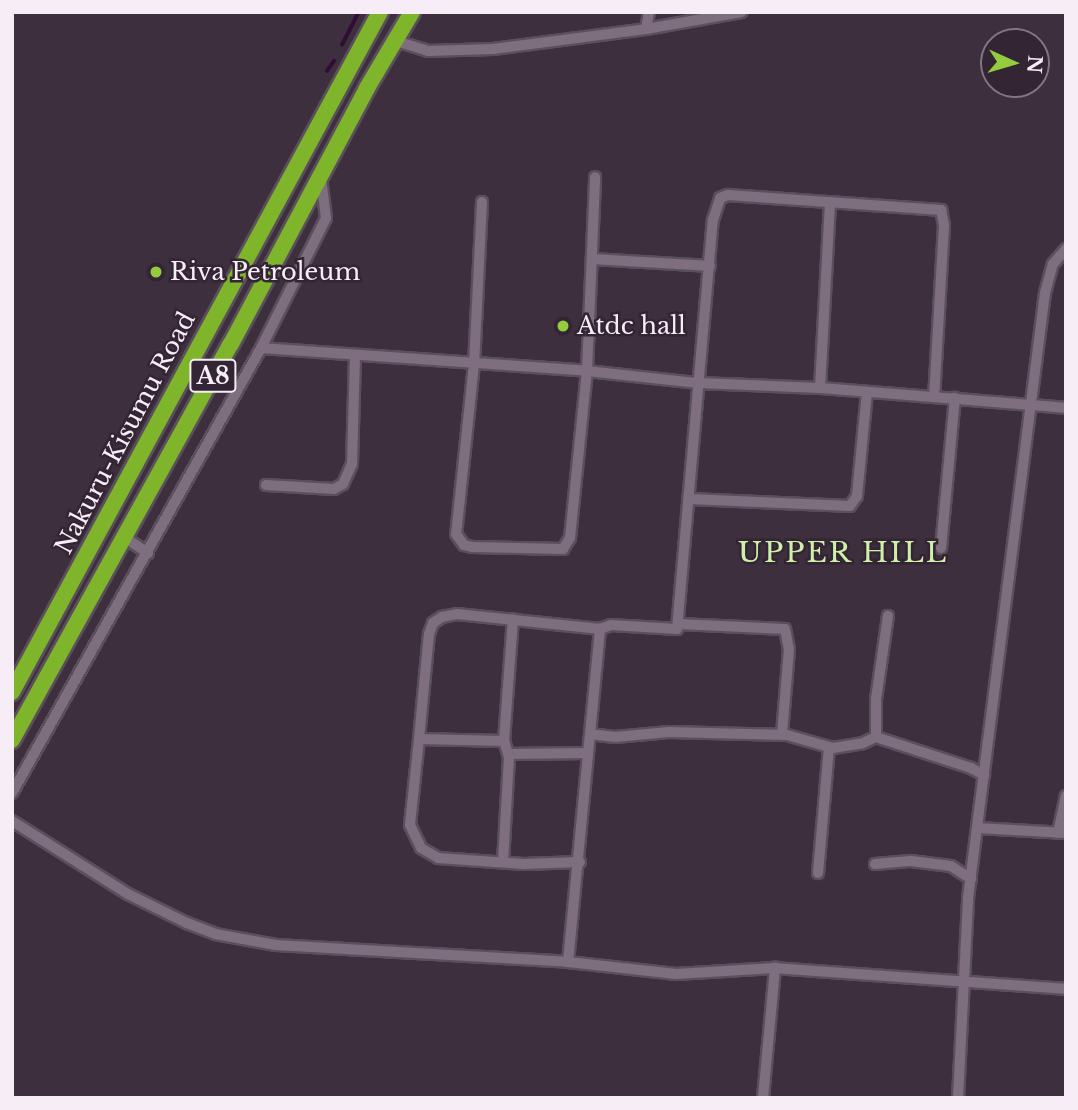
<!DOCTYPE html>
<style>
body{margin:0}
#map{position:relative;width:1078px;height:1110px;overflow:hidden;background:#3d2f3e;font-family:"Libre Baskerville",serif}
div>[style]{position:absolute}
.stream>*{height:3.5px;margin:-1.75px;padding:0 1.75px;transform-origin:1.75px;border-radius:1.75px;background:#320c35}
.roads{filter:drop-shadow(2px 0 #5b4f5c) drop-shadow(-2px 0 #5b4f5c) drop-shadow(0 2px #5b4f5c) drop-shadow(0 -2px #5b4f5c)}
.minor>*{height:10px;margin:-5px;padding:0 5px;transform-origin:5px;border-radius:5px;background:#7e6e7f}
.highway>*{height:16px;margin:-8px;padding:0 8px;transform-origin:8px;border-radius:8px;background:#7fb52a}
.dots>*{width:19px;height:19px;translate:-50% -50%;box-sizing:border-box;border:4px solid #332534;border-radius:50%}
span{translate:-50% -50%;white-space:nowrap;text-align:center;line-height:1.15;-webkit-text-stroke:5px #332534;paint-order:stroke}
.shield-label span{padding:2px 5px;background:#332534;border:2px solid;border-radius:5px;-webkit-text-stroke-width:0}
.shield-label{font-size:23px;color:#f7edf7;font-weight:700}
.poi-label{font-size:24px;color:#f7edf7}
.left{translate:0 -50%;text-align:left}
.street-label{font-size:24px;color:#f7edf7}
.quarter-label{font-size:28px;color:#cef0a8;letter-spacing:2px}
.frame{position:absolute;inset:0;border:14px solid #f7edf7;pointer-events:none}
.north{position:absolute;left:980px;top:28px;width:70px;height:70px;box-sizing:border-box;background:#332534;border:2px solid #817582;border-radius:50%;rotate:94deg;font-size:19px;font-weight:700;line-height:28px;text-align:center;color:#f7edf7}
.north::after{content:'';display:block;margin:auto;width:24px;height:32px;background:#93cc3d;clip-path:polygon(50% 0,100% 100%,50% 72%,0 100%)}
</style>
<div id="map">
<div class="stream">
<div style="left:342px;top:45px;width:37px;rotate:-63deg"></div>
<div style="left:327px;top:71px;width:12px;rotate:-55deg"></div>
</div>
<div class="roads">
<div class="minor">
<div style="left:646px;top:29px;width:17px;rotate:-80deg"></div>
<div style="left:396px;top:41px;width:34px;rotate:17deg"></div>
<div style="left:428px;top:51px;width:65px;rotate:-1.8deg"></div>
<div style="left:493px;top:49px;width:154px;rotate:-7.4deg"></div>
<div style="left:646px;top:29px;width:97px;rotate:-10.1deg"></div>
<div style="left:482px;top:202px;width:162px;rotate:92.8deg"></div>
<div style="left:474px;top:364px;width:171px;rotate:96deg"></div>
<div style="left:456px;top:534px;width:14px;rotate:54deg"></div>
<div style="left:464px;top:545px;width:8px;rotate:14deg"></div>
<div style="left:472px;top:547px;width:91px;rotate:1.3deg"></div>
<div style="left:563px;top:549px;width:13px;rotate:-58deg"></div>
<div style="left:570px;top:538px;width:168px;rotate:-84.2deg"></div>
<div style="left:587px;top:371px;width:194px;rotate:-87.6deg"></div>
<div style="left:593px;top:259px;width:117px;rotate:3.4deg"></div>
<div style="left:261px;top:348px;width:327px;rotate:4deg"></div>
<div style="left:587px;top:371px;width:112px;rotate:6.2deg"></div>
<div style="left:698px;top:383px;width:122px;rotate:2.3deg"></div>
<div style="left:820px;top:388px;width:247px;rotate:4.6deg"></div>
<div style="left:820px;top:388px;width:186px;rotate:-86.9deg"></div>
<div style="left:266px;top:485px;width:68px;rotate:3.4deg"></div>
<div style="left:334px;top:489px;width:10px;rotate:-29deg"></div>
<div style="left:343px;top:484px;width:22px;rotate:-66deg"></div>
<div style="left:352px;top:464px;width:108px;rotate:-88.4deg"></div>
<div style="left:690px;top:499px;width:160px;rotate:2.5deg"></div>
<div style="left:850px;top:506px;width:12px;rotate:-55deg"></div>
<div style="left:857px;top:496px;width:104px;rotate:-84.5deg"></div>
<div style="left:124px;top:537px;width:29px;rotate:34deg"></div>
<div style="left:941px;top:548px;width:151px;rotate:-84.7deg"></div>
<div style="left:679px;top:624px;width:106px;rotate:2.7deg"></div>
<div style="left:785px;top:629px;width:20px;rotate:79deg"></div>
<div style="left:789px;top:649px;width:86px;rotate:94.7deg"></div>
<div style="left:590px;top:734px;width:25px;rotate:7deg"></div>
<div style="left:615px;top:737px;width:54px;rotate:-5.3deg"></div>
<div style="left:669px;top:732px;width:118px;rotate:1.5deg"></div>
<div style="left:787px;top:735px;width:48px;rotate:15.8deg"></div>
<div style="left:833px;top:748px;width:30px;rotate:-9deg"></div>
<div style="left:863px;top:743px;width:14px;rotate:-25deg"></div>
<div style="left:876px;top:737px;width:100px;rotate:18.1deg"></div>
<div style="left:971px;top:768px;width:15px;rotate:28deg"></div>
<div style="left:876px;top:737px;width:38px;rotate:-90deg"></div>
<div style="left:876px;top:699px;width:84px;rotate:-81.8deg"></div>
<div style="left:419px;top:739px;width:86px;rotate:96deg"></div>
<div style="left:410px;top:825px;width:25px;rotate:64deg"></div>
<div style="left:421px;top:848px;width:20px;rotate:30deg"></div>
<div style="left:438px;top:858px;width:86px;rotate:4deg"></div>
<div style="left:524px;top:864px;width:56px;rotate:-2deg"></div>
<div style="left:504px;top:741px;width:85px;rotate:-178.7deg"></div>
<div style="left:419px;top:739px;width:105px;rotate:-84.6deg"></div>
<div style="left:429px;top:634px;width:12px;rotate:-70deg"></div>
<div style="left:433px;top:623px;width:11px;rotate:-34deg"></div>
<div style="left:442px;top:617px;width:15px;rotate:-11deg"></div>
<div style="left:457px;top:614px;width:144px;rotate:6deg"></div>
<div style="left:600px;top:629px;width:12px;rotate:-20deg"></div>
<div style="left:611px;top:625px;width:66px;rotate:3.5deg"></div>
<div style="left:677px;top:629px;width:411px;rotate:-85deg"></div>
<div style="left:713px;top:220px;width:23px;rotate:-72deg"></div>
<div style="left:720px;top:198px;width:9px;rotate:-21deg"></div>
<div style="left:728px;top:195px;width:214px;rotate:4deg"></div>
<div style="left:941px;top:210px;width:15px;rotate:79deg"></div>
<div style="left:944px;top:225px;width:171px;rotate:93.3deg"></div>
<div style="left:508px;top:754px;width:80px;rotate:-0.7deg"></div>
<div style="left:12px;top:793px;width:510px;rotate:-60.77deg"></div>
<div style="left:261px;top:348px;width:145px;rotate:-63.4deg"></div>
<div style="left:326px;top:218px;width:40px;rotate:-97.1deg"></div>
<div style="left:12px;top:821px;width:137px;rotate:32.2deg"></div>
<div style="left:128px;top:894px;width:66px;rotate:26.2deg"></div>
<div style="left:187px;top:923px;width:30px;rotate:21deg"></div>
<div style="left:215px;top:934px;width:62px;rotate:10.2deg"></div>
<div style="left:276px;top:945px;width:292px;rotate:3.3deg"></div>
<div style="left:568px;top:962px;width:109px;rotate:6.3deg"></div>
<div style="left:676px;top:974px;width:99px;rotate:-3.5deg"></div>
<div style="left:775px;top:968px;width:292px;rotate:4.1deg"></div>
<div style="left:977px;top:828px;width:89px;rotate:3.2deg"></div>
<div style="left:1058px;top:833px;width:38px;rotate:-78deg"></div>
<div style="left:503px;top:862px;width:105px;rotate:-86.7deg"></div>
<div style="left:509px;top:757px;width:17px;rotate:-107deg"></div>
<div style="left:504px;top:741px;width:122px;rotate:-85.8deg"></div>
<div style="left:875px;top:864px;width:36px;rotate:-5deg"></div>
<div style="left:911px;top:861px;width:40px;rotate:7.1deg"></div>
<div style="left:951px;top:866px;width:24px;rotate:33deg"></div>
<div style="left:818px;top:873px;width:125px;rotate:-85deg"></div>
<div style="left:568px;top:962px;width:335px;rotate:-84.5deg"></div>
<div style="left:763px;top:1098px;width:131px;rotate:-84.7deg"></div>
<div style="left:958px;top:1098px;width:200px;rotate:-87.1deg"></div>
<div style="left:968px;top:898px;width:610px;rotate:-82.75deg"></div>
<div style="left:1045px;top:293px;width:30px;rotate:-75deg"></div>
<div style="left:1053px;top:264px;width:20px;rotate:-49deg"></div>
</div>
<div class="highway">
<div style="left:12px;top:692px;width:773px;rotate:-61.58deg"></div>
<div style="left:12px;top:740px;width:453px;rotate:-61.1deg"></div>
<div style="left:231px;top:344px;width:290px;rotate:-62deg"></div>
<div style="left:367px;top:88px;width:88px;rotate:-59.4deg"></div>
</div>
</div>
<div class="dots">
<div style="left:156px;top:272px;background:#93cc3d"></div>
<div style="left:563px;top:326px;background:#93cc3d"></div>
</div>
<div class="shield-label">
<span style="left:213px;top:376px">A8</span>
</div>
<div class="poi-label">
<span class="left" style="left:170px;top:272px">Riva Petroleum</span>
<span class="left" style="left:577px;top:326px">Atdc hall</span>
</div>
<div class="street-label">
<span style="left:125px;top:433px;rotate:-62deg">Nakuru-Kisumu Road</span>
</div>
<div class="quarter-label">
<span style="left:843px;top:553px">UPPER HILL</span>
</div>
<div class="frame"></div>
<div class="north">N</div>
</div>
